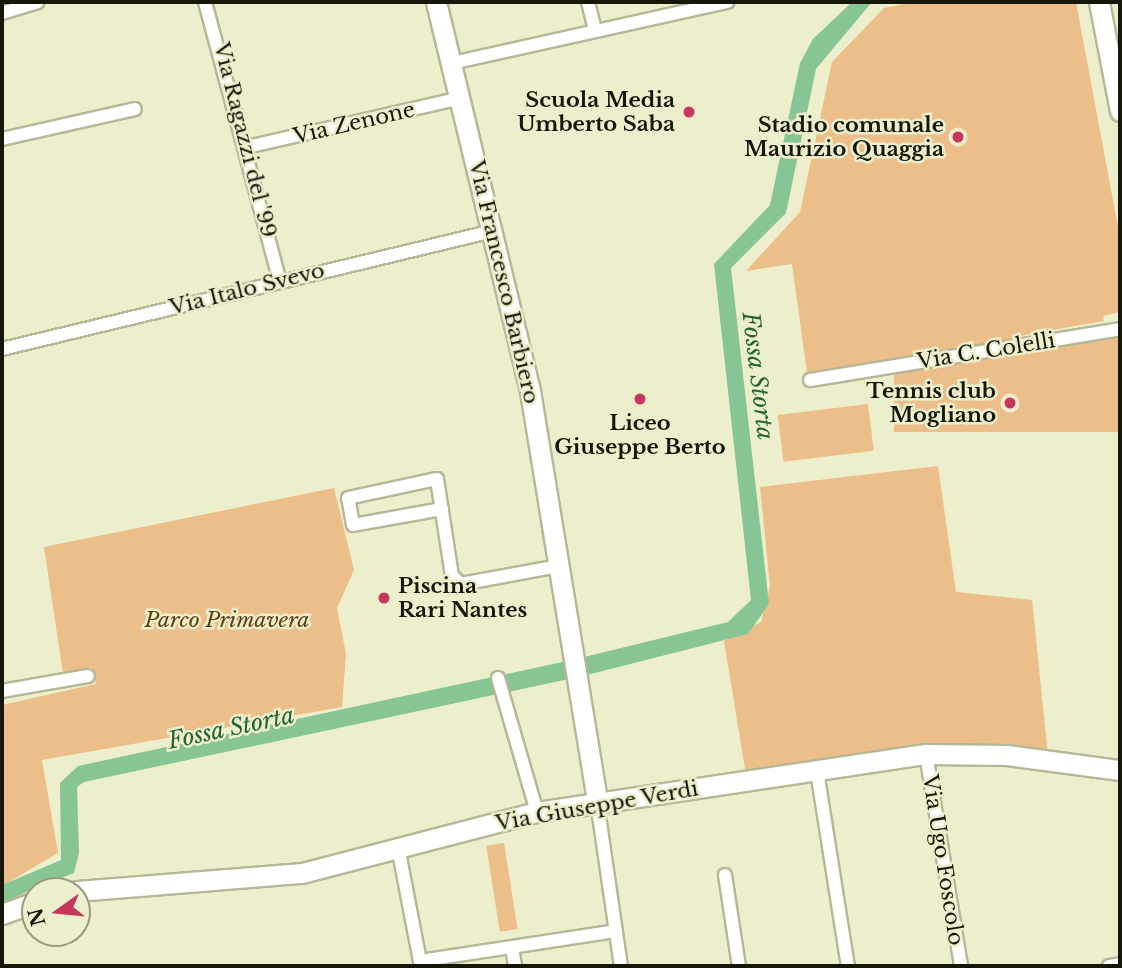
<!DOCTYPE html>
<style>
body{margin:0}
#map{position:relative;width:1122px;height:968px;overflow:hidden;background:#edefcc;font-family:"Libre Baskerville",serif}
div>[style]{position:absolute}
.green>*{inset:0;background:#ecbe89;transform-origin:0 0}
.water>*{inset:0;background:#87c694}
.stream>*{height:3.5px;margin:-1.75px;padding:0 1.75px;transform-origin:1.75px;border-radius:1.75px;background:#87c694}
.roads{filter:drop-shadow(2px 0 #b5b796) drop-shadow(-2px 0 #b5b796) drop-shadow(0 2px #b5b796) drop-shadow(0 -2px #b5b796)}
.street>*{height:12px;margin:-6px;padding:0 6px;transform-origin:6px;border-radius:6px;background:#fff}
.secondary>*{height:19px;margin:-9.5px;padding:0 9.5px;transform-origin:9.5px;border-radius:9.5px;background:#fff}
.dots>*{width:19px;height:19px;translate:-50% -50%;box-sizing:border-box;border:4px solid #edefcc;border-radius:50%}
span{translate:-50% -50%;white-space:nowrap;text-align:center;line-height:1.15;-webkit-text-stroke:5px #edefcc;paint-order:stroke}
.poi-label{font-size:21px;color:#16160a;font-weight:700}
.right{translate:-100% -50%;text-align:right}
.left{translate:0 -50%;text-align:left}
.street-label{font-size:21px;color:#16160a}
.park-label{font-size:21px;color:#603e10;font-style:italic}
.water-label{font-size:23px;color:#226435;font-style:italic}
.frame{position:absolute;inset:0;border:4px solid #16160a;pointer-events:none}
.north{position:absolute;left:21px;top:877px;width:70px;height:70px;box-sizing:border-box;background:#edefcc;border:2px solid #97987e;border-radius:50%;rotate:255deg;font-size:19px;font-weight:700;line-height:28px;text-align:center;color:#16160a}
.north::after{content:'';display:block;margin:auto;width:24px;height:32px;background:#c7375c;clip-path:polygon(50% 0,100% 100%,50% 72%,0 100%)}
</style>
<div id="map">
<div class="green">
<div style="clip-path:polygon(914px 2px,1076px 2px,1120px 238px,1120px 312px,1103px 316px,1104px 321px,807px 373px,792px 264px,746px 271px,800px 212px,832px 62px,884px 8px)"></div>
<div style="left:1120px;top:337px;width:95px;height:226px;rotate:90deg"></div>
<div style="left:868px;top:404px;width:47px;height:91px;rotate:83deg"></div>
<div style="clip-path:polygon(938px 466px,956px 592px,1032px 600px,1048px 756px,746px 775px,724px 641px,761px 622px,770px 586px,760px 487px)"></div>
<div style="clip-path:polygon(334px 488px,354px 570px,337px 608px,346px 654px,342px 707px,42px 760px,58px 853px,2px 886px,2px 705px,96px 684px,92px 667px,63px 674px,44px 547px)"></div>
<div style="left:504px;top:843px;width:87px;height:18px;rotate:81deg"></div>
</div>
<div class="water">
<div style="clip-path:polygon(852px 2px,872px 2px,816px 69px,786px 213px,731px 268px,769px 604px,748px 634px,587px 675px,584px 657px,728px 622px,751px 600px,714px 264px,770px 205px,800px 63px,813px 39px)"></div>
<div style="clip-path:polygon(567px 661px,569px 679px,84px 782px,77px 787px,79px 853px,74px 873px,2px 901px,2px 885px,61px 860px,60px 783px,78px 766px)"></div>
</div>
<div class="stream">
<div style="left:2px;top:901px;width:68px;rotate:-24.3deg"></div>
</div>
<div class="roads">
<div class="street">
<div style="left:205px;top:2px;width:289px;rotate:75deg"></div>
<div style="left:588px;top:2px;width:30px;rotate:76deg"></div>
<div style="left:2px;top:13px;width:37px;rotate:-17deg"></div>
<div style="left:452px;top:63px;width:282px;rotate:-12.5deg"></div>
<div style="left:2px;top:139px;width:136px;rotate:-12.7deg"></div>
<div style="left:247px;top:147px;width:220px;rotate:-12.9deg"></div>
<div style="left:2px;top:349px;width:505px;rotate:-13.51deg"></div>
<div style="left:810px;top:380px;width:314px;rotate:-9.3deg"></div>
<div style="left:442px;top:509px;width:90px;rotate:169.8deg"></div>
<div style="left:353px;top:525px;width:27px;rotate:-100deg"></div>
<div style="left:348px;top:498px;width:91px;rotate:-12.1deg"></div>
<div style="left:437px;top:479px;width:98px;rotate:81.2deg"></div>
<div style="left:452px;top:576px;width:12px;rotate:42deg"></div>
<div style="left:461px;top:584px;width:100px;rotate:-10.4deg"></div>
<div style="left:498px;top:678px;width:140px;rotate:73.8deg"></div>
<div style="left:2px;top:691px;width:87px;rotate:-9.9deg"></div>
<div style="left:926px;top:754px;width:215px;rotate:80.6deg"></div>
<div style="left:817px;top:771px;width:197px;rotate:81deg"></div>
<div style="left:597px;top:802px;width:166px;rotate:81.7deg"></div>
<div style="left:398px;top:847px;width:121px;rotate:79.1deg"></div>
<div style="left:725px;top:875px;width:92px;rotate:81.3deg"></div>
<div style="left:512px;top:947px;width:19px;rotate:81deg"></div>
<div style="left:420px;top:961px;width:198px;rotate:-8.7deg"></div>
<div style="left:1109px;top:966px;width:11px;rotate:-10deg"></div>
</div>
<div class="secondary">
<div style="left:436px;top:2px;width:400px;rotate:76.4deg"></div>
<div style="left:530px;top:391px;width:416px;rotate:80.7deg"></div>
<div style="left:1099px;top:2px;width:111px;rotate:79.1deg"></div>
<div style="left:77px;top:891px;width:226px;rotate:-4.6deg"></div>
<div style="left:302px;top:873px;width:243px;rotate:-14.6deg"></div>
<div style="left:537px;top:812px;width:393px;rotate:-8.5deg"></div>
<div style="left:926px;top:754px;width:81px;rotate:0.7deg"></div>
<div style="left:1007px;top:755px;width:114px;rotate:7.6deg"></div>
<div style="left:2px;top:914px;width:35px;rotate:-20deg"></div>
</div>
</div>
<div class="dots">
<div style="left:689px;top:112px;background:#c7375c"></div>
<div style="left:958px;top:137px;background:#c7375c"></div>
<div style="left:640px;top:399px;background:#c7375c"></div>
<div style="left:1010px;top:403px;background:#c7375c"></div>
<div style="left:384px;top:598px;background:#c7375c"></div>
</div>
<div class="poi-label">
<span class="right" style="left:675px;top:112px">Scuola Media<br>Umberto Saba</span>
<span class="right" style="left:944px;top:137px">Stadio comunale<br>Maurizio Quaggia</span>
<span class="right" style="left:996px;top:403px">Tennis club<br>Mogliano</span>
<span style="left:640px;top:435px">Liceo<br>Giuseppe Berto</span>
<span class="left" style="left:398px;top:598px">Piscina<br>Rari Nantes</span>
</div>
<div class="street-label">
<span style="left:354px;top:123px;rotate:-13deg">Via Zenone</span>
<span style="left:245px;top:140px;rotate:76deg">Via Ragazzi del '99</span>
<span style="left:504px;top:282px;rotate:77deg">Via Francesco Barbiero</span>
<span style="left:247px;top:289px;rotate:-14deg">Via Italo Svevo</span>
<span style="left:986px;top:351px;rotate:-9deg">Via C. Colelli</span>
<span style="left:597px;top:806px;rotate:-10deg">Via Giuseppe Verdi</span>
<span style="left:943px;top:860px;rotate:81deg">Via Ugo Foscolo</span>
</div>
<div class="park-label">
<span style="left:227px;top:620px">Parco Primavera</span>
</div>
<div class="water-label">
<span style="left:758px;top:376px;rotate:83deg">Fossa Storta</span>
<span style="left:231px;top:728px;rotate:-12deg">Fossa Storta</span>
</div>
<div class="frame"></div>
<div class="north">N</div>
</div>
